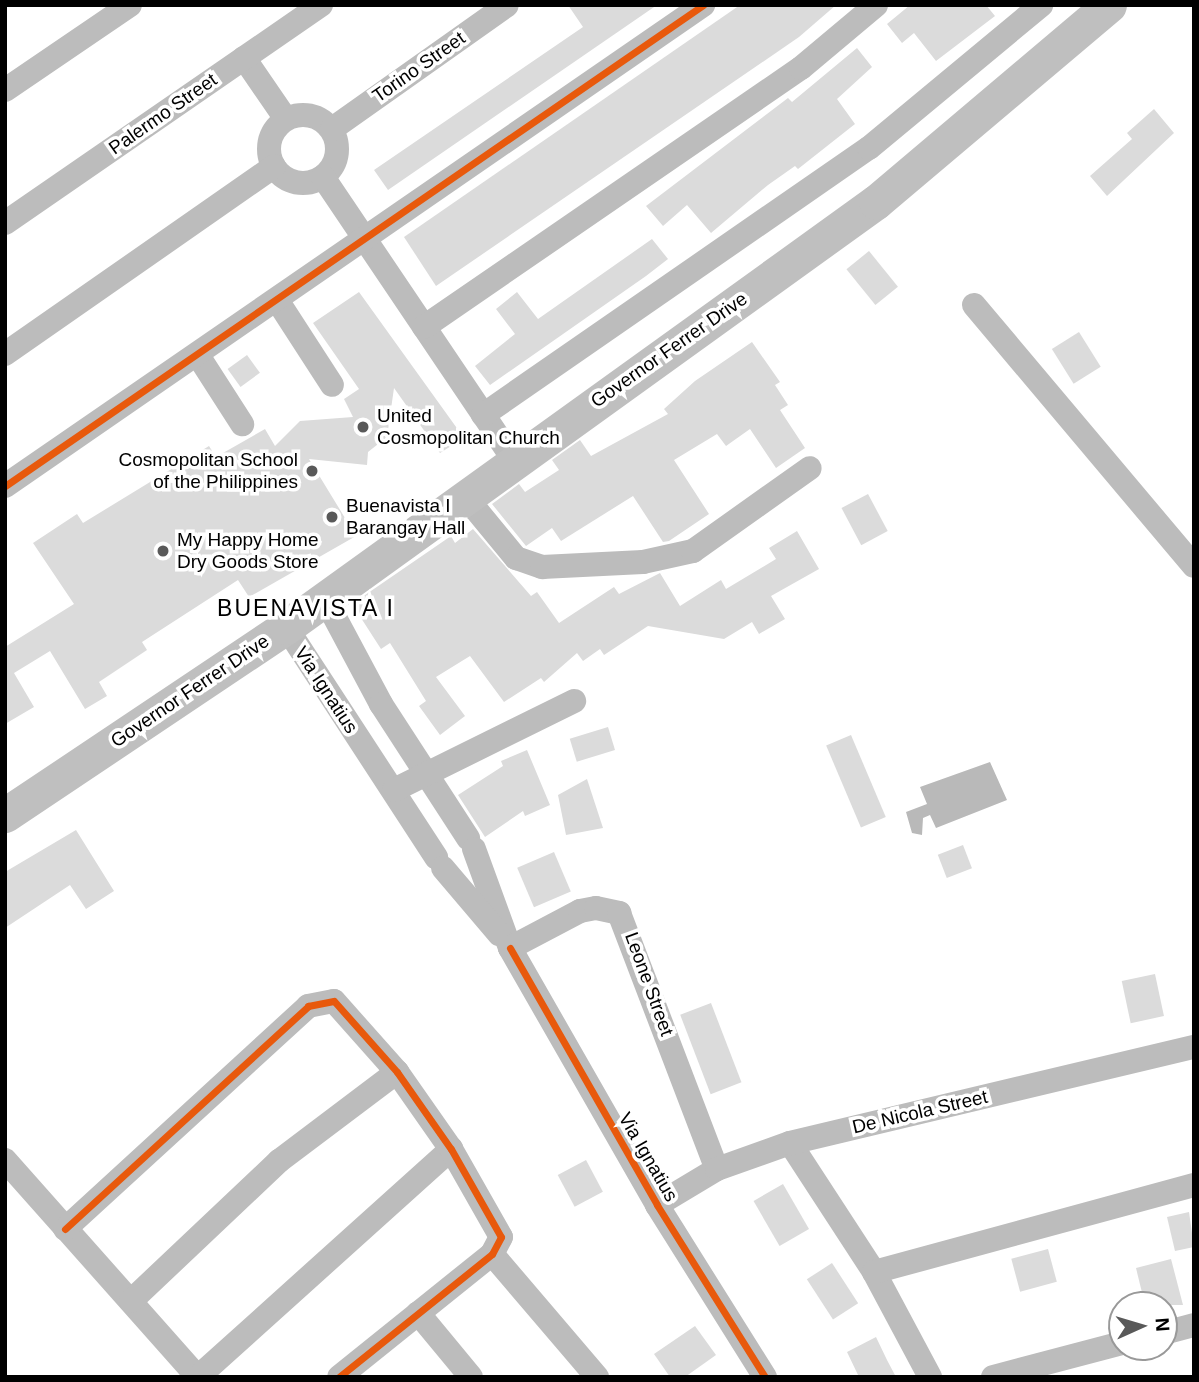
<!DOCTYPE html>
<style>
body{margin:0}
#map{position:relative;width:1199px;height:1382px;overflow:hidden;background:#fff;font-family:Arial,sans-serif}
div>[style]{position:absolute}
.water>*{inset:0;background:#b9b9b9}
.building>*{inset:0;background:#dbdbdb;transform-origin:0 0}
.street>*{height:24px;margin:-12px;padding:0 12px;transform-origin:12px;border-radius:12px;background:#bcbcbc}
.street>.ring{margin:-12px;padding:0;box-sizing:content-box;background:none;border:24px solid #bcbcbc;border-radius:50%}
.secondary>*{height:35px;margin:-17.5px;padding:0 17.5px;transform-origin:17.5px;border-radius:17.5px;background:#bfbfbf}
.cycleway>*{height:7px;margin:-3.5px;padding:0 3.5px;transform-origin:3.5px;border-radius:3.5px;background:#e8590c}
.dots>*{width:19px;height:19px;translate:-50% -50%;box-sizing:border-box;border:4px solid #fff;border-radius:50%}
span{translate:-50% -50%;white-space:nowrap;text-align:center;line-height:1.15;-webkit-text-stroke:7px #fff;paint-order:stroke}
.street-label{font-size:19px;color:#000}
.poi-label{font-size:19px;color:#000}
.left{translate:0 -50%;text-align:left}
.right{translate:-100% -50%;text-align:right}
.quarter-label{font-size:23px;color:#000;letter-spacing:2px}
.frame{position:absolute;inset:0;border:7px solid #000;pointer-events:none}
.north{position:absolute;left:1108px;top:1291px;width:70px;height:70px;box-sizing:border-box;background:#fff;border:2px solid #999;border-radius:50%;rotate:86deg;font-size:19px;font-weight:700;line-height:28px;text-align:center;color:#000}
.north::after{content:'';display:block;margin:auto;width:24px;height:32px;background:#595959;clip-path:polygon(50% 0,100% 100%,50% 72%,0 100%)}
</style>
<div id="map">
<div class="water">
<div style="clip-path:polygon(990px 762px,1007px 800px,936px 828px,930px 815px,923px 818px,922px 835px,912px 833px,906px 812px,927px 804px,920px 787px)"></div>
</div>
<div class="building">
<div style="clip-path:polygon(568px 5px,657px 5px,388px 190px,374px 170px,583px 27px)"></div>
<div style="clip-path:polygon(740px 5px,836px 5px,799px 37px,436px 286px,404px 237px)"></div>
<div style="clip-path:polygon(910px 5px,986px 5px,995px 16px,936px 61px,914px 33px,902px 43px,887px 24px)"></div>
<div style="clip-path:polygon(857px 48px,872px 67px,837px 99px,855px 124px,798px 169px,795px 166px,768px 185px,711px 233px,687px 205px,663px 226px,646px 206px,788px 98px,792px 102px)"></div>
<div style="clip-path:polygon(1154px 109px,1174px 133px,1107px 196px,1090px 176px,1132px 139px,1127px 133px)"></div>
<div style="clip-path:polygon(652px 239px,668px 259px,646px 276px,490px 385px,475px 366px,515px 334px,496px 309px,517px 292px,538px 319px)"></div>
<div style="left:869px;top:251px;width:46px;height:29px;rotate:51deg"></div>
<div style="clip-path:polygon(359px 292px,464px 438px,440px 453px,394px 388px,387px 437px,368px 452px,367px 465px,309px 459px,356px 536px,249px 597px,238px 580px,142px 642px,147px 650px,99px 682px,107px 696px,85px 709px,50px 651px,14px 673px,34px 707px,5px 724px,5px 647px,74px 604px,33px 543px,77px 514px,83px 523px,209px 446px,216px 457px,265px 429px,275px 446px,300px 421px,353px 417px,344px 399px,359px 389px,313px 323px)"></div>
<div style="left:1079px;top:332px;width:41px;height:32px;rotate:58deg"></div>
<div style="clip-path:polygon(752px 342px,780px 382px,775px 385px,788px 405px,780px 410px,805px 448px,776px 468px,750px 429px,726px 446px,717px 434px,674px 460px,709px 514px,669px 541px,663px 542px,633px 496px,561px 541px,552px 528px,526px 546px,492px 504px,519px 484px,525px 492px,559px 470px,552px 460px,580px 440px,591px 456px,668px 414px,664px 409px,695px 381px)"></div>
<div style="left:247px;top:355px;width:22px;height:24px;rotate:54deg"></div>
<div style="left:868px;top:494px;width:42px;height:30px;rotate:62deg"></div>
<div style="clip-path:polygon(473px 529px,531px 596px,537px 592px,559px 623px,614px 587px,619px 594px,660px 573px,680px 606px,721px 580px,726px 589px,776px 559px,769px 548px,797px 531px,819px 569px,771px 596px,785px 619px,759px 634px,752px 622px,724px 639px,648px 626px,604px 655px,600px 649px,583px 661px,577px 653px,544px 682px,541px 678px,504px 702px,470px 656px,436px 677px,465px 716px,440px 735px,419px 706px,426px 701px,390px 643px,381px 649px,352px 604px,451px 536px,455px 543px)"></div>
<div style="left:608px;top:727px;width:24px;height:40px;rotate:73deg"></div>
<div style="left:851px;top:735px;width:89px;height:27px;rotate:67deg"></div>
<div style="clip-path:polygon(527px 750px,550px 805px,525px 816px,523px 811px,485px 837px,458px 795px,503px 766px,501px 761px)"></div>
<div style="clip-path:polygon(587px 779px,603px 828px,566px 835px,558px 795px)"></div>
<div style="clip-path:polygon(76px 830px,114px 891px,86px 909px,70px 885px,5px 928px,5px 872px)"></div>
<div style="left:963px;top:845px;width:25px;height:27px;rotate:69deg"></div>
<div style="left:554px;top:852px;width:43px;height:40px;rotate:67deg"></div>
<div style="left:1155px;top:974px;width:43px;height:34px;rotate:78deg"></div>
<div style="left:711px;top:1003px;width:85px;height:33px;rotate:69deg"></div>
<div style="left:586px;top:1160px;width:36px;height:32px;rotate:62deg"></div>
<div style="left:783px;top:1184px;width:52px;height:34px;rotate:60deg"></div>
<div style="clip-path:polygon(1189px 1212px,1194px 1247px,1175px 1251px,1167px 1217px)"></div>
<div style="left:1048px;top:1249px;width:34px;height:38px;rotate:75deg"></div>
<div style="clip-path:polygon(1171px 1259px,1183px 1305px,1145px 1305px,1136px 1268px)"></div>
<div style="left:832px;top:1263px;width:48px;height:30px;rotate:57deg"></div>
<div style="clip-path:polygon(695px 1326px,716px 1355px,685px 1377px,670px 1377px,654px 1354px)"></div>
<div style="clip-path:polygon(876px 1337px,887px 1360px,896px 1377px,859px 1377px,847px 1352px)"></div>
</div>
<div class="street">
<div style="left:244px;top:58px;width:74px;rotate:55.5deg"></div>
<div style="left:5px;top:90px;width:151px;rotate:-34.2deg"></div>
<div class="ring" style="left:269px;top:115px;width:44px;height:44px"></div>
<div style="left:332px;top:129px;width:214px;rotate:-35.3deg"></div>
<div style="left:323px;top:177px;width:341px;rotate:56deg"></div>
<div style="left:5px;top:223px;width:384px;rotate:-34.6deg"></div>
<div style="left:277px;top:300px;width:101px;rotate:57.1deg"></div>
<div style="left:974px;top:305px;width:341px;rotate:49.9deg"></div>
<div style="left:424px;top:327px;width:457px;rotate:-34.5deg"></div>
<div style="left:801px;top:68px;width:98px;rotate:-40deg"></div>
<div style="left:5px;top:354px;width:328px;rotate:-34.9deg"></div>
<div style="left:199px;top:357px;width:80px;rotate:57.3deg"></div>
<div style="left:483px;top:415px;width:469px;rotate:-34.7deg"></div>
<div style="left:869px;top:148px;width:224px;rotate:-39.7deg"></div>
<div style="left:5px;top:486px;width:848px;rotate:-34.57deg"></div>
<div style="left:464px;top:495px;width:82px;rotate:50.5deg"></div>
<div style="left:516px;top:558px;width:28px;rotate:19deg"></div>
<div style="left:542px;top:567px;width:101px;rotate:-2.8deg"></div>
<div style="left:643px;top:562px;width:51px;rotate:-12.4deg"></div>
<div style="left:693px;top:551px;width:143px;rotate:-35.4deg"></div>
<div style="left:325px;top:599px;width:119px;rotate:61.9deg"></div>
<div style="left:381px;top:704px;width:160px;rotate:57deg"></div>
<div style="left:286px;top:627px;width:275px;rotate:56.9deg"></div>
<div style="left:394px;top:790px;width:201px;rotate:-26.3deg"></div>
<div style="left:474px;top:849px;width:105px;rotate:70deg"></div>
<div style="left:510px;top:948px;width:296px;rotate:60.2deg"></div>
<div style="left:657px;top:1205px;width:203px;rotate:57.9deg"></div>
<div style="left:443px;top:868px;width:87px;rotate:49.7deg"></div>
<div style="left:510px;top:948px;width:79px;rotate:-27.9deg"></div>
<div style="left:580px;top:911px;width:16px;rotate:-11deg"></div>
<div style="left:596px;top:908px;width:24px;rotate:12deg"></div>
<div style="left:619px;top:913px;width:274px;rotate:69.1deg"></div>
<div style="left:790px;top:1143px;width:154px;rotate:56.9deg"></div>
<div style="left:874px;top:1272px;width:119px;rotate:61.9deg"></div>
<div style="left:5px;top:1160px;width:290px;rotate:48.4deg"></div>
<div style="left:198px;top:1377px;width:341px;rotate:-42deg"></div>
<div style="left:657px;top:1205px;width:70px;rotate:-31deg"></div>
<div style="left:717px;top:1169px;width:77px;rotate:-19.6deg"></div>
<div style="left:790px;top:1143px;width:415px;rotate:-13.4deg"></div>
<div style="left:65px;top:1229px;width:330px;rotate:-42.5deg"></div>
<div style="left:308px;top:1006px;width:26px;rotate:-11deg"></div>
<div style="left:334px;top:1001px;width:95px;rotate:48.4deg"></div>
<div style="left:397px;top:1072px;width:94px;rotate:55deg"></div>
<div style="left:451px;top:1149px;width:101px;rotate:60.4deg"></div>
<div style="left:501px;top:1237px;width:19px;rotate:118deg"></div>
<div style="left:492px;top:1254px;width:196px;rotate:141.2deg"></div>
<div style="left:492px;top:1254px;width:162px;rotate:49.5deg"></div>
<div style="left:874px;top:1272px;width:332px;rotate:-15.2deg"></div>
<div style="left:131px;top:1301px;width:204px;rotate:-43.4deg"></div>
<div style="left:279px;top:1161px;width:148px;rotate:-37deg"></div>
<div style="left:418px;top:1313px;width:83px;rotate:50.4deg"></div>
<div style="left:1164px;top:1333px;width:31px;rotate:-15deg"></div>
<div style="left:993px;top:1377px;width:133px;rotate:-14.8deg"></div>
</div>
<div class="secondary">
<div style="left:5px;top:815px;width:338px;rotate:-33.8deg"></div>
<div style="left:286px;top:627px;width:727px;rotate:-35.77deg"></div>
<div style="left:876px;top:202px;width:305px;rotate:-40.2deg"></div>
</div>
<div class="cycleway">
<div style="left:5px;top:486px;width:848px;rotate:-34.57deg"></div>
<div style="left:510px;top:948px;width:296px;rotate:60.2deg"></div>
<div style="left:657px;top:1205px;width:203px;rotate:57.9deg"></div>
<div style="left:65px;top:1229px;width:330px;rotate:-42.5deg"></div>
<div style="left:308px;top:1006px;width:26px;rotate:-11deg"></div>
<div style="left:334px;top:1001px;width:95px;rotate:48.4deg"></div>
<div style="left:397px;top:1072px;width:94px;rotate:55deg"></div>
<div style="left:451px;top:1149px;width:101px;rotate:60.4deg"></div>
<div style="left:501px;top:1237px;width:19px;rotate:118deg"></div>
<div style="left:492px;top:1254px;width:196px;rotate:141.2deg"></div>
</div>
<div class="dots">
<div style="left:363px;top:427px;background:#595959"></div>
<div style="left:312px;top:471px;background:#595959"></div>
<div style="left:332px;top:517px;background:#595959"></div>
<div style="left:163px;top:551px;background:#595959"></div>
</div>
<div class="street-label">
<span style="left:419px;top:67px;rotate:-35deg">Torino Street</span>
<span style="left:163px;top:114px;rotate:-35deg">Palermo Street</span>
<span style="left:669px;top:350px;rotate:-35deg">Governor Ferrer Drive</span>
<span style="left:326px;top:690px;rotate:57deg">Via Ignatius</span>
<span style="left:190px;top:691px;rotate:-34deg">Governor Ferrer Drive</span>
<span style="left:649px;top:984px;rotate:70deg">Leone Street</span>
<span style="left:920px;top:1112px;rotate:-13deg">De Nicola Street</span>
<span style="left:648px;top:1157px;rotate:60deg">Via Ignatius</span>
</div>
<div class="poi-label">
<span class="left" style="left:377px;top:427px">United<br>Cosmopolitan Church</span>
<span class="right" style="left:298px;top:471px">Cosmopolitan School<br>of the Philippines</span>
<span class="left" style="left:346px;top:517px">Buenavista I<br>Barangay Hall</span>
<span class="left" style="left:177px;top:551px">My Happy Home<br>Dry Goods Store</span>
</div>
<div class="quarter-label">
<span style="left:306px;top:608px">BUENAVISTA I</span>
</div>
<div class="frame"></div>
<div class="north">N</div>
</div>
